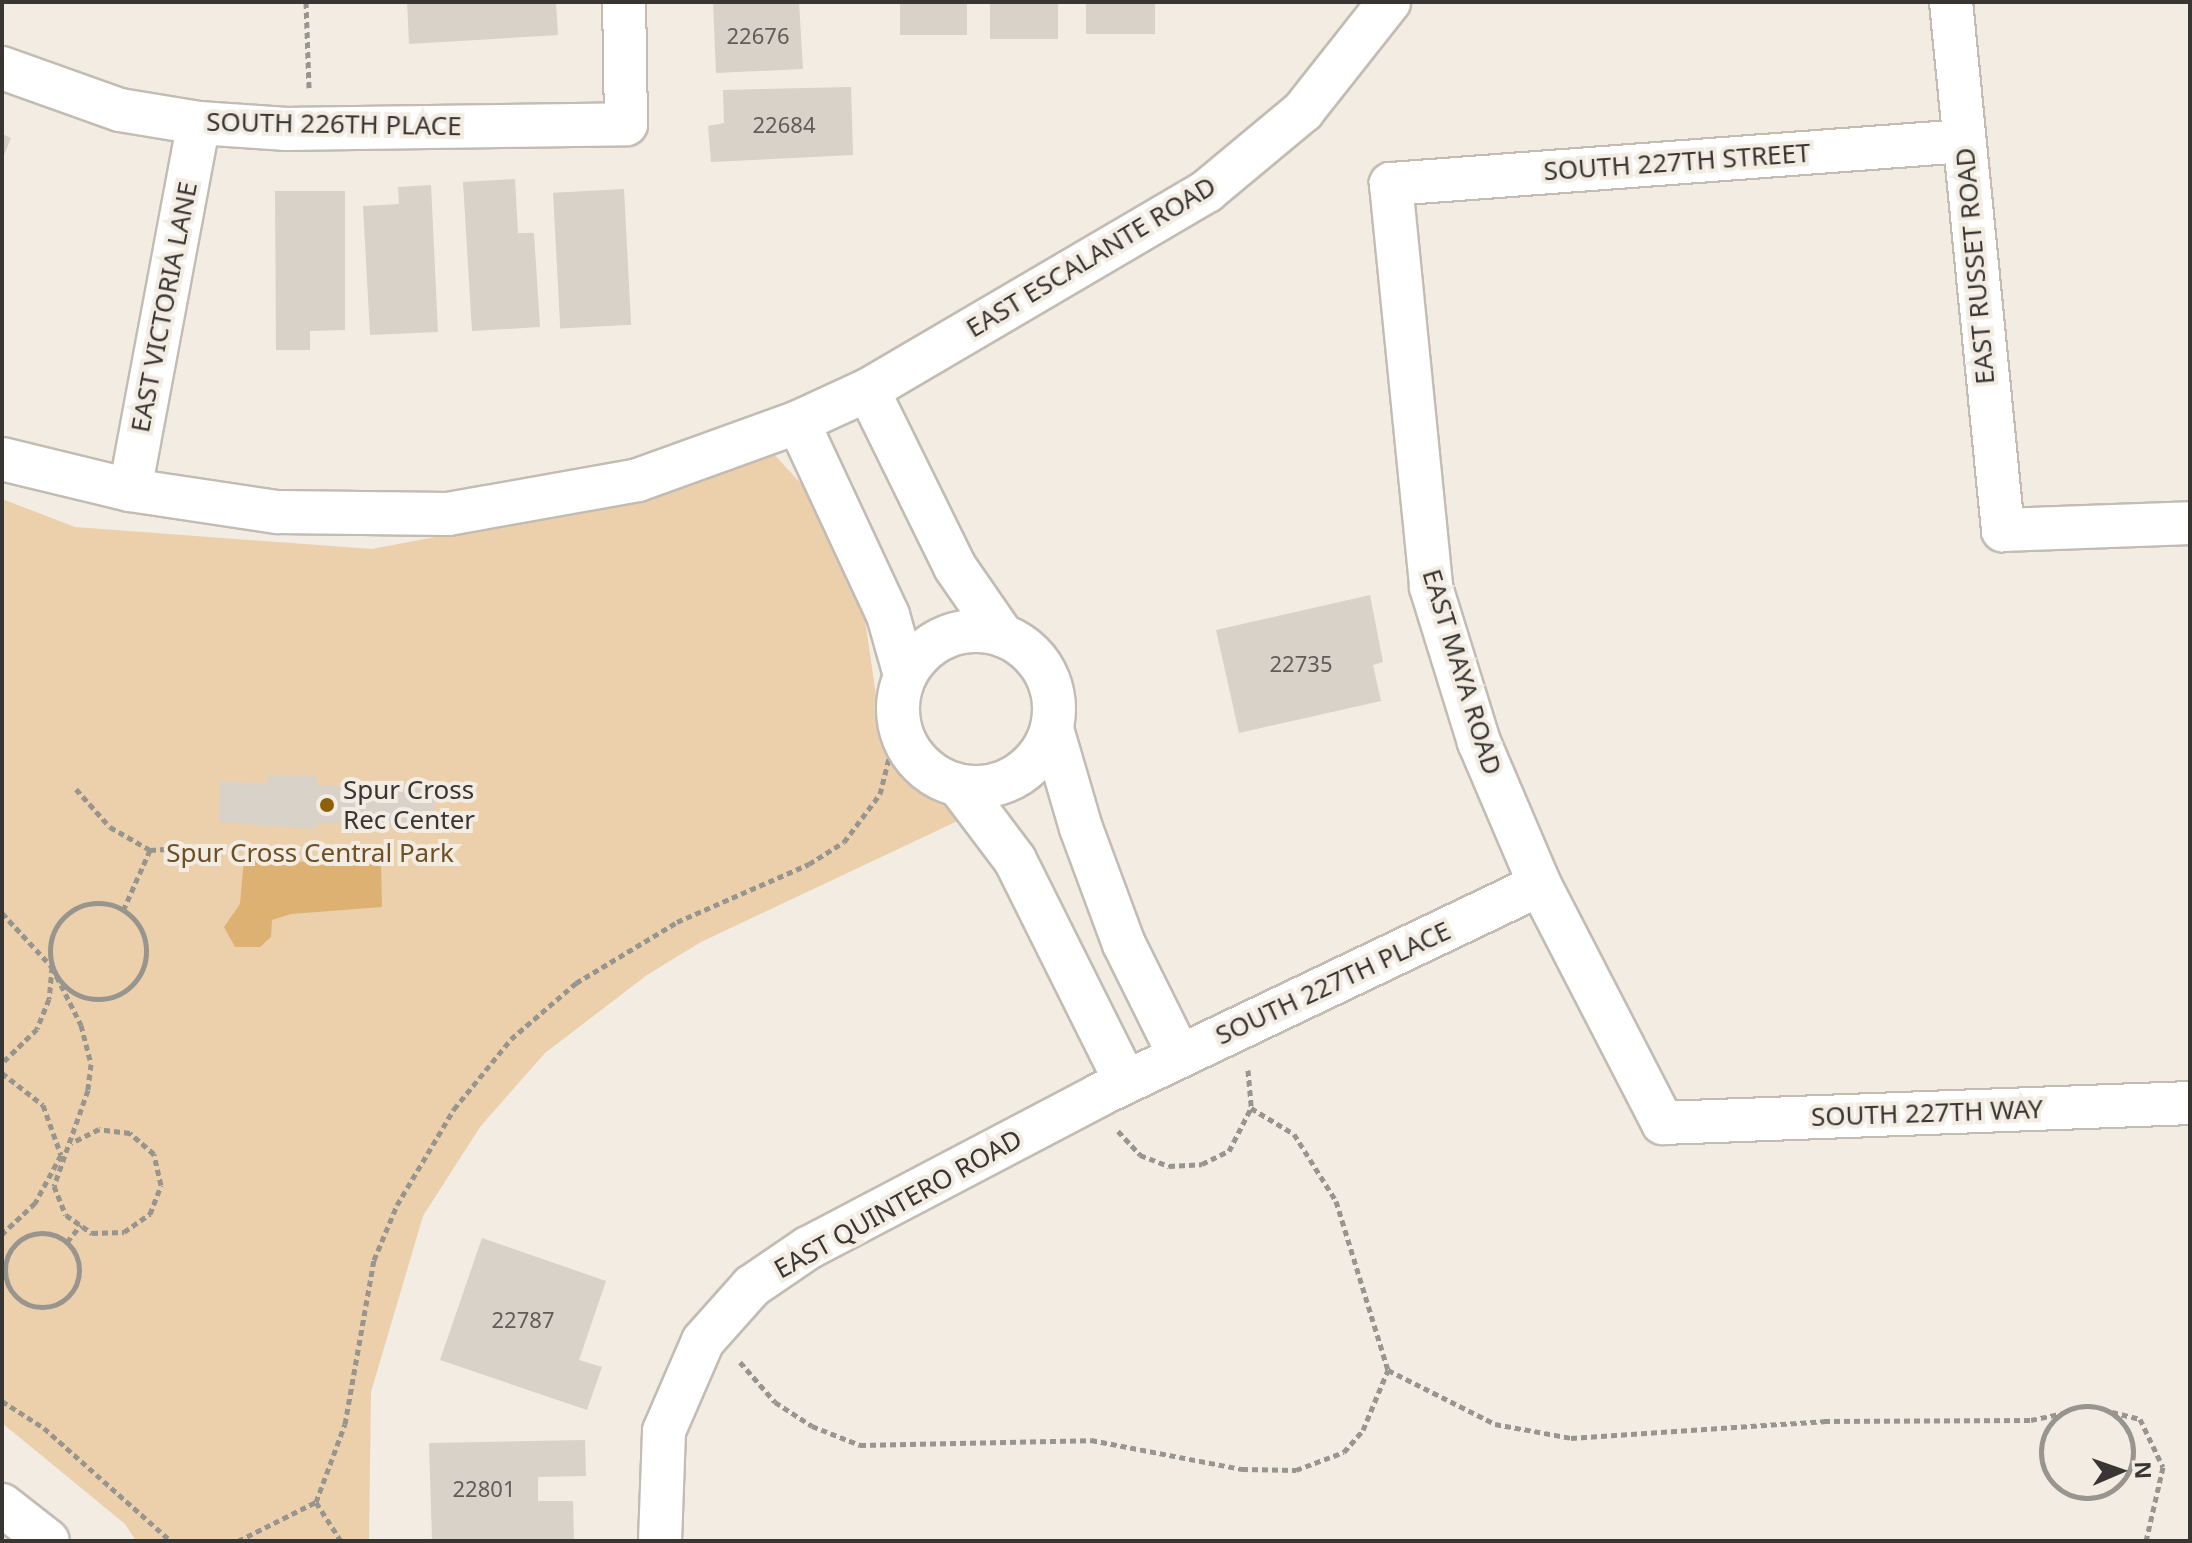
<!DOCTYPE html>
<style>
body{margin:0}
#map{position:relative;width:2192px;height:1543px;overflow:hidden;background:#f2ece3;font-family:"Noto Sans",sans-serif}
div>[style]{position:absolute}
.green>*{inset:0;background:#ebd0ab}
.water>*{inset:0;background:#dcb172}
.building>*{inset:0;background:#d9d2c9;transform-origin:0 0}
.path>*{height:5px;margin-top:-2.5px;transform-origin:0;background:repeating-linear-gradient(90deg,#98948e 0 6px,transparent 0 10px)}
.path>.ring{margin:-2.5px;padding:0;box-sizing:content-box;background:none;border:5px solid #98948e;border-radius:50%}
.roads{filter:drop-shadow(2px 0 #c2bcb3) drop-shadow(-2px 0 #c2bcb3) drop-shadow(0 2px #c2bcb3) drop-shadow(0 -2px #c2bcb3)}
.minor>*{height:42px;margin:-21px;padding:0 21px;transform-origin:21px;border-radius:21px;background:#fff}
.minor>.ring{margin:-21px;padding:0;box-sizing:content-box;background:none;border:42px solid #fff;border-radius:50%}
.dots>*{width:22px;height:22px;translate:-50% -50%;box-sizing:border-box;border:4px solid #f2ece3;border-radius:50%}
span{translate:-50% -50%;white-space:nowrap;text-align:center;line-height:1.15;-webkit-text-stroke:8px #f2ece3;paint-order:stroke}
.number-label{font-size:22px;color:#605c58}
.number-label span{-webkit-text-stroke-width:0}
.street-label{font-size:26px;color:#383532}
.poi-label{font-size:26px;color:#383532}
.left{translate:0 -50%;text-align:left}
.park-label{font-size:26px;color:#6f5022}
.frame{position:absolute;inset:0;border:4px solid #383532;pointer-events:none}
.north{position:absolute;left:2080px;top:1431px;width:80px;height:80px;-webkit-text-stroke:6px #f2ece3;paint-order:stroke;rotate:88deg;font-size:22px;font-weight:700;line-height:32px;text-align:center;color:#383532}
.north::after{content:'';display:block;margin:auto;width:28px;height:36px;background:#383532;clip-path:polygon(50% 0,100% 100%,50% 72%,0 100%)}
</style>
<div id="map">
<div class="green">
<div style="clip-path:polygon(772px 452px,816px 500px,860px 585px,877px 702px,905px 759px,964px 818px,701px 942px,647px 975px,545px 1053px,480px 1127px,423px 1216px,371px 1392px,369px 1541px,136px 1541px,125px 1524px,2px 1423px,2px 499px,75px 527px,372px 549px,597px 506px)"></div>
</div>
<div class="water">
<div style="clip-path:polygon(244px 859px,381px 865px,382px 907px,291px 914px,272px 920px,271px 937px,260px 947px,235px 947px,224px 927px,240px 904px)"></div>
</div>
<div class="building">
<div style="clip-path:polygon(407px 2px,556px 2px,558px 35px,409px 44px)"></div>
<div style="clip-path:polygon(739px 2px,799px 2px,803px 69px,716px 73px,713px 3px)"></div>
<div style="left:900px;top:2px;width:67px;height:33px"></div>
<div style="left:990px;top:2px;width:68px;height:37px"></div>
<div style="left:1086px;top:2px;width:69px;height:32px"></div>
<div style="clip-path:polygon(851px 87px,853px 155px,711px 162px,708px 126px,724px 123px,723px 90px)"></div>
<div style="clip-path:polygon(2px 134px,11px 138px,2px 160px)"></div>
<div style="clip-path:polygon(515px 179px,518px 233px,534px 233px,540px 327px,472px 331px,463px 182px)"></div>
<div style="clip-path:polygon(431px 185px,438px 332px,370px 335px,363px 206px,399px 204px,398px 187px)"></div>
<div style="left:624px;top:189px;width:136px;height:71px;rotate:87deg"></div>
<div style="clip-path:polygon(275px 191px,345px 191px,345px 330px,310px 331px,310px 350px,276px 350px)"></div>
<div style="clip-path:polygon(1370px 595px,1383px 662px,1373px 665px,1381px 701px,1239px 733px,1216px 630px)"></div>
<div style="clip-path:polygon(268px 775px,316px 776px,317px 785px,435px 788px,434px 827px,317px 823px,316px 829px,219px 822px,220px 781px,267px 783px)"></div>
<div style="clip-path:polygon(482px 1238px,606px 1281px,579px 1360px,602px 1367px,587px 1410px,440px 1360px)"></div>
<div style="clip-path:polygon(585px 1440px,586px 1476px,538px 1477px,538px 1501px,573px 1501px,574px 1541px,432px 1541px,429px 1443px)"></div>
</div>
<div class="path">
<div style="left:306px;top:2px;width:86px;rotate:88deg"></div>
<div style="left:76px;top:789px;width:51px;rotate:48.2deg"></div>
<div style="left:110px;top:827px;width:46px;rotate:29.9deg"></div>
<div style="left:150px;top:850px;width:67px;rotate:113.9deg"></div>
<div style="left:150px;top:850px;width:48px;rotate:-3.6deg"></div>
<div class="ring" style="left:50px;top:903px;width:91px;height:91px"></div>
<div style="left:2px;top:913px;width:74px;rotate:47.2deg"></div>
<div style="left:52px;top:967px;width:32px;rotate:95deg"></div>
<div style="left:49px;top:999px;width:32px;rotate:112deg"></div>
<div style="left:37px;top:1029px;width:49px;rotate:135.8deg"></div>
<div style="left:52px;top:967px;width:65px;rotate:63.4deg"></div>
<div style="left:81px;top:1025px;width:40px;rotate:75.6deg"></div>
<div style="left:91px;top:1064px;width:26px;rotate:97deg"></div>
<div style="left:88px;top:1090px;width:102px;rotate:109.5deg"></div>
<div style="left:54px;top:1186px;width:31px;rotate:68deg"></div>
<div style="left:66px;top:1215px;width:32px;rotate:35deg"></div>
<div style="left:92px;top:1233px;width:32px;rotate:-2deg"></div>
<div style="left:124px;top:1232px;width:32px;rotate:-35deg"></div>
<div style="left:150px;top:1214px;width:31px;rotate:-69deg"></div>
<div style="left:161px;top:1185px;width:32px;rotate:-103deg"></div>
<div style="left:154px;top:1154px;width:32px;rotate:-139deg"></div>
<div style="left:130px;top:1133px;width:31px;rotate:-173deg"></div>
<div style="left:99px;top:1129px;width:31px;rotate:153deg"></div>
<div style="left:1248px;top:1070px;width:38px;rotate:85deg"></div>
<div style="left:1251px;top:1108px;width:50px;rotate:31.2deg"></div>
<div style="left:1294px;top:1134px;width:79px;rotate:57.9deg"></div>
<div style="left:1336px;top:1201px;width:177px;rotate:72.9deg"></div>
<div style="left:1388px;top:1370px;width:120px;rotate:26.8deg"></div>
<div style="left:1495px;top:1424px;width:77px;rotate:10.4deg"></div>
<div style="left:1571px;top:1438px;width:254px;rotate:-3.8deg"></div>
<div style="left:1824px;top:1421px;width:207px;rotate:-0.3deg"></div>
<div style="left:2031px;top:1420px;width:33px;rotate:-12deg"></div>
<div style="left:2px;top:1073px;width:52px;rotate:38deg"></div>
<div style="left:43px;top:1105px;width:53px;rotate:70.2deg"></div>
<div style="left:61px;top:1155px;width:55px;rotate:118.4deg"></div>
<div style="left:35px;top:1203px;width:45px;rotate:136.8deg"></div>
<div style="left:1118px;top:1131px;width:33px;rotate:47deg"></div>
<div style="left:1140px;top:1155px;width:31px;rotate:21deg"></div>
<div style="left:1169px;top:1166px;width:33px;rotate:-3deg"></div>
<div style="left:1202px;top:1164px;width:30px;rotate:-26deg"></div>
<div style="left:1229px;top:1151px;width:48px;rotate:-62.9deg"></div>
<div class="ring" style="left:5px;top:1233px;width:69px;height:69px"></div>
<div style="left:67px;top:1242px;width:22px;rotate:-51deg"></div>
<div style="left:740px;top:1362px;width:53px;rotate:48.8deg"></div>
<div style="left:775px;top:1402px;width:44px;rotate:33deg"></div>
<div style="left:812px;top:1426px;width:52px;rotate:21.6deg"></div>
<div style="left:860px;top:1445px;width:231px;rotate:-1.2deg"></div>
<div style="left:1091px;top:1440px;width:154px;rotate:10.9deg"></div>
<div style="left:1242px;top:1469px;width:54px;rotate:1.1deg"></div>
<div style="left:1296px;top:1470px;width:51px;rotate:-20.6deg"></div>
<div style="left:1344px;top:1452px;width:29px;rotate:-49deg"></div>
<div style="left:1363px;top:1430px;width:65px;rotate:-67.4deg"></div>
<div style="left:2px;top:1401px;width:50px;rotate:32.7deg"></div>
<div style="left:44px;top:1428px;width:170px;rotate:41.7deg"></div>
<div class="ring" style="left:2041px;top:1406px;width:87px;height:87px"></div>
<div style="left:2112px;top:1412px;width:29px;rotate:14deg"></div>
<div style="left:2140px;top:1419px;width:53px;rotate:64.4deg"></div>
<div style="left:2163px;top:1467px;width:76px;rotate:102.9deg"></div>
<div style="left:238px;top:1541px;width:87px;rotate:-26.6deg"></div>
<div style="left:341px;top:1541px;width:46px;rotate:-122.7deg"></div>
<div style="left:316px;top:1502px;width:83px;rotate:-69.6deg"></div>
<div style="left:345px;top:1424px;width:167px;rotate:-80deg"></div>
<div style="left:374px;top:1260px;width:60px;rotate:-67.3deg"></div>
<div style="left:397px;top:1205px;width:112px;rotate:-59.3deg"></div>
<div style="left:454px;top:1109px;width:90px;rotate:-50.8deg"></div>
<div style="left:511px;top:1039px;width:86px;rotate:-40.7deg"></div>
<div style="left:576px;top:983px;width:118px;rotate:-31.1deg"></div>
<div style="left:677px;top:922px;width:144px;rotate:-23.7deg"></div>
<div style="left:809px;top:864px;width:41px;rotate:-32.2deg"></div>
<div style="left:844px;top:842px;width:60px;rotate:-53.1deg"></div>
<div style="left:880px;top:794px;width:74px;rotate:-76deg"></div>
</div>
<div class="roads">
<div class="minor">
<div style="left:1951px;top:2px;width:531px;rotate:84.38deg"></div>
<div style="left:2003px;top:530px;width:187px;rotate:-2.1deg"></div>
<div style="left:2px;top:68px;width:125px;rotate:19.6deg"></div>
<div style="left:120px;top:110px;width:80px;rotate:9.3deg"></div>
<div style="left:199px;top:123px;width:88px;rotate:3.9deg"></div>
<div style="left:287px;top:129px;width:339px;rotate:-0.8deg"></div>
<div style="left:626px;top:124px;width:122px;rotate:-90.9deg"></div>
<div style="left:1964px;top:141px;width:575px;rotate:175.71deg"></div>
<div style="left:1391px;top:184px;width:405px;rotate:84.3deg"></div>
<div style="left:1431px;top:587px;width:162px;rotate:72.8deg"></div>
<div style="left:1479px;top:742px;width:155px;rotate:66.9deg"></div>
<div style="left:1540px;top:885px;width:268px;rotate:62.7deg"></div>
<div style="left:1663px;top:1123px;width:527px;rotate:-2.17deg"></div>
<div style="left:868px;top:390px;width:197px;rotate:63.8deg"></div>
<div style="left:955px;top:567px;width:83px;rotate:55.3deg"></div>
<div style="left:798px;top:422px;width:213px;rotate:65deg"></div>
<div style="left:888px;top:615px;width:62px;rotate:74.2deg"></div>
<div style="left:2px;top:459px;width:132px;rotate:13.6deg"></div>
<div style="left:130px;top:490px;width:150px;rotate:8.5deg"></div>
<div style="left:278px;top:512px;width:170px;rotate:0.7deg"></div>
<div style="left:448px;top:514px;width:193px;rotate:-10.1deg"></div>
<div style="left:638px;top:480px;width:170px;rotate:-19.9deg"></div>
<div style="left:798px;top:422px;width:77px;rotate:-24.6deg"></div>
<div style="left:868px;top:390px;width:393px;rotate:-30.4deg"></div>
<div style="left:1207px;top:191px;width:125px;rotate:-39.8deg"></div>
<div style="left:1303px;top:111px;width:139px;rotate:-51.7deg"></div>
<div style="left:130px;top:490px;width:373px;rotate:-79.4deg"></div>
<div class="ring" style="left:898px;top:631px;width:114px;height:114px"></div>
<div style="left:1052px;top:729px;width:103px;rotate:73.7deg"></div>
<div style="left:1081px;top:828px;width:124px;rotate:69.7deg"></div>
<div style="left:1124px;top:944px;width:124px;rotate:63.6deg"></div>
<div style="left:960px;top:787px;width:91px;rotate:53deg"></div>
<div style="left:1015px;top:860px;width:247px;rotate:63.5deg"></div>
<div style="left:2px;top:1505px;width:58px;rotate:38deg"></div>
<div style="left:660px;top:1541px;width:110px;rotate:-87.9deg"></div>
<div style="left:664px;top:1431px;width:98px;rotate:-66.6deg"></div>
<div style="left:703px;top:1341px;width:74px;rotate:-48.3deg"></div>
<div style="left:752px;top:1286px;width:68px;rotate:-34.2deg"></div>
<div style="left:808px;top:1248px;width:329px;rotate:-27.7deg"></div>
<div style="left:1099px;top:1095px;width:488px;rotate:-25.5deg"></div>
</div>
</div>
<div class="dots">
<div style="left:327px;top:805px;background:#8e6009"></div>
</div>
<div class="number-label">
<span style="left:758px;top:36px">22676</span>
<span style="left:784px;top:125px">22684</span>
<span style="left:1301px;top:664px">22735</span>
<span style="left:523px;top:1320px">22787</span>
<span style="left:484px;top:1489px">22801</span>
</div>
<div class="street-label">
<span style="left:334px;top:124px;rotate:1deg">SOUTH 226TH PLACE</span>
<span style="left:1677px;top:162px;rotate:-4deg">SOUTH 227TH STREET</span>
<span style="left:1091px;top:257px;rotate:-31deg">EAST ESCALANTE ROAD</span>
<span style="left:1975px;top:266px;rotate:-95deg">EAST RUSSET ROAD</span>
<span style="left:164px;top:307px;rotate:-79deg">EAST VICTORIA LANE</span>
<span style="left:1462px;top:672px;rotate:73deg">EAST MAYA ROAD</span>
<span style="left:1333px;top:983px;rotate:-25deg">SOUTH 227TH PLACE</span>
<span style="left:1927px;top:1113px;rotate:-2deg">SOUTH 227TH WAY</span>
<span style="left:898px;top:1204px;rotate:-29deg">EAST QUINTERO ROAD</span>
</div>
<div class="poi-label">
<span class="left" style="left:343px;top:805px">Spur Cross<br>Rec Center</span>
</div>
<div class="park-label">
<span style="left:310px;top:853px">Spur Cross Central Park</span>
</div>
<div class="frame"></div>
<div class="north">N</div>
</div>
